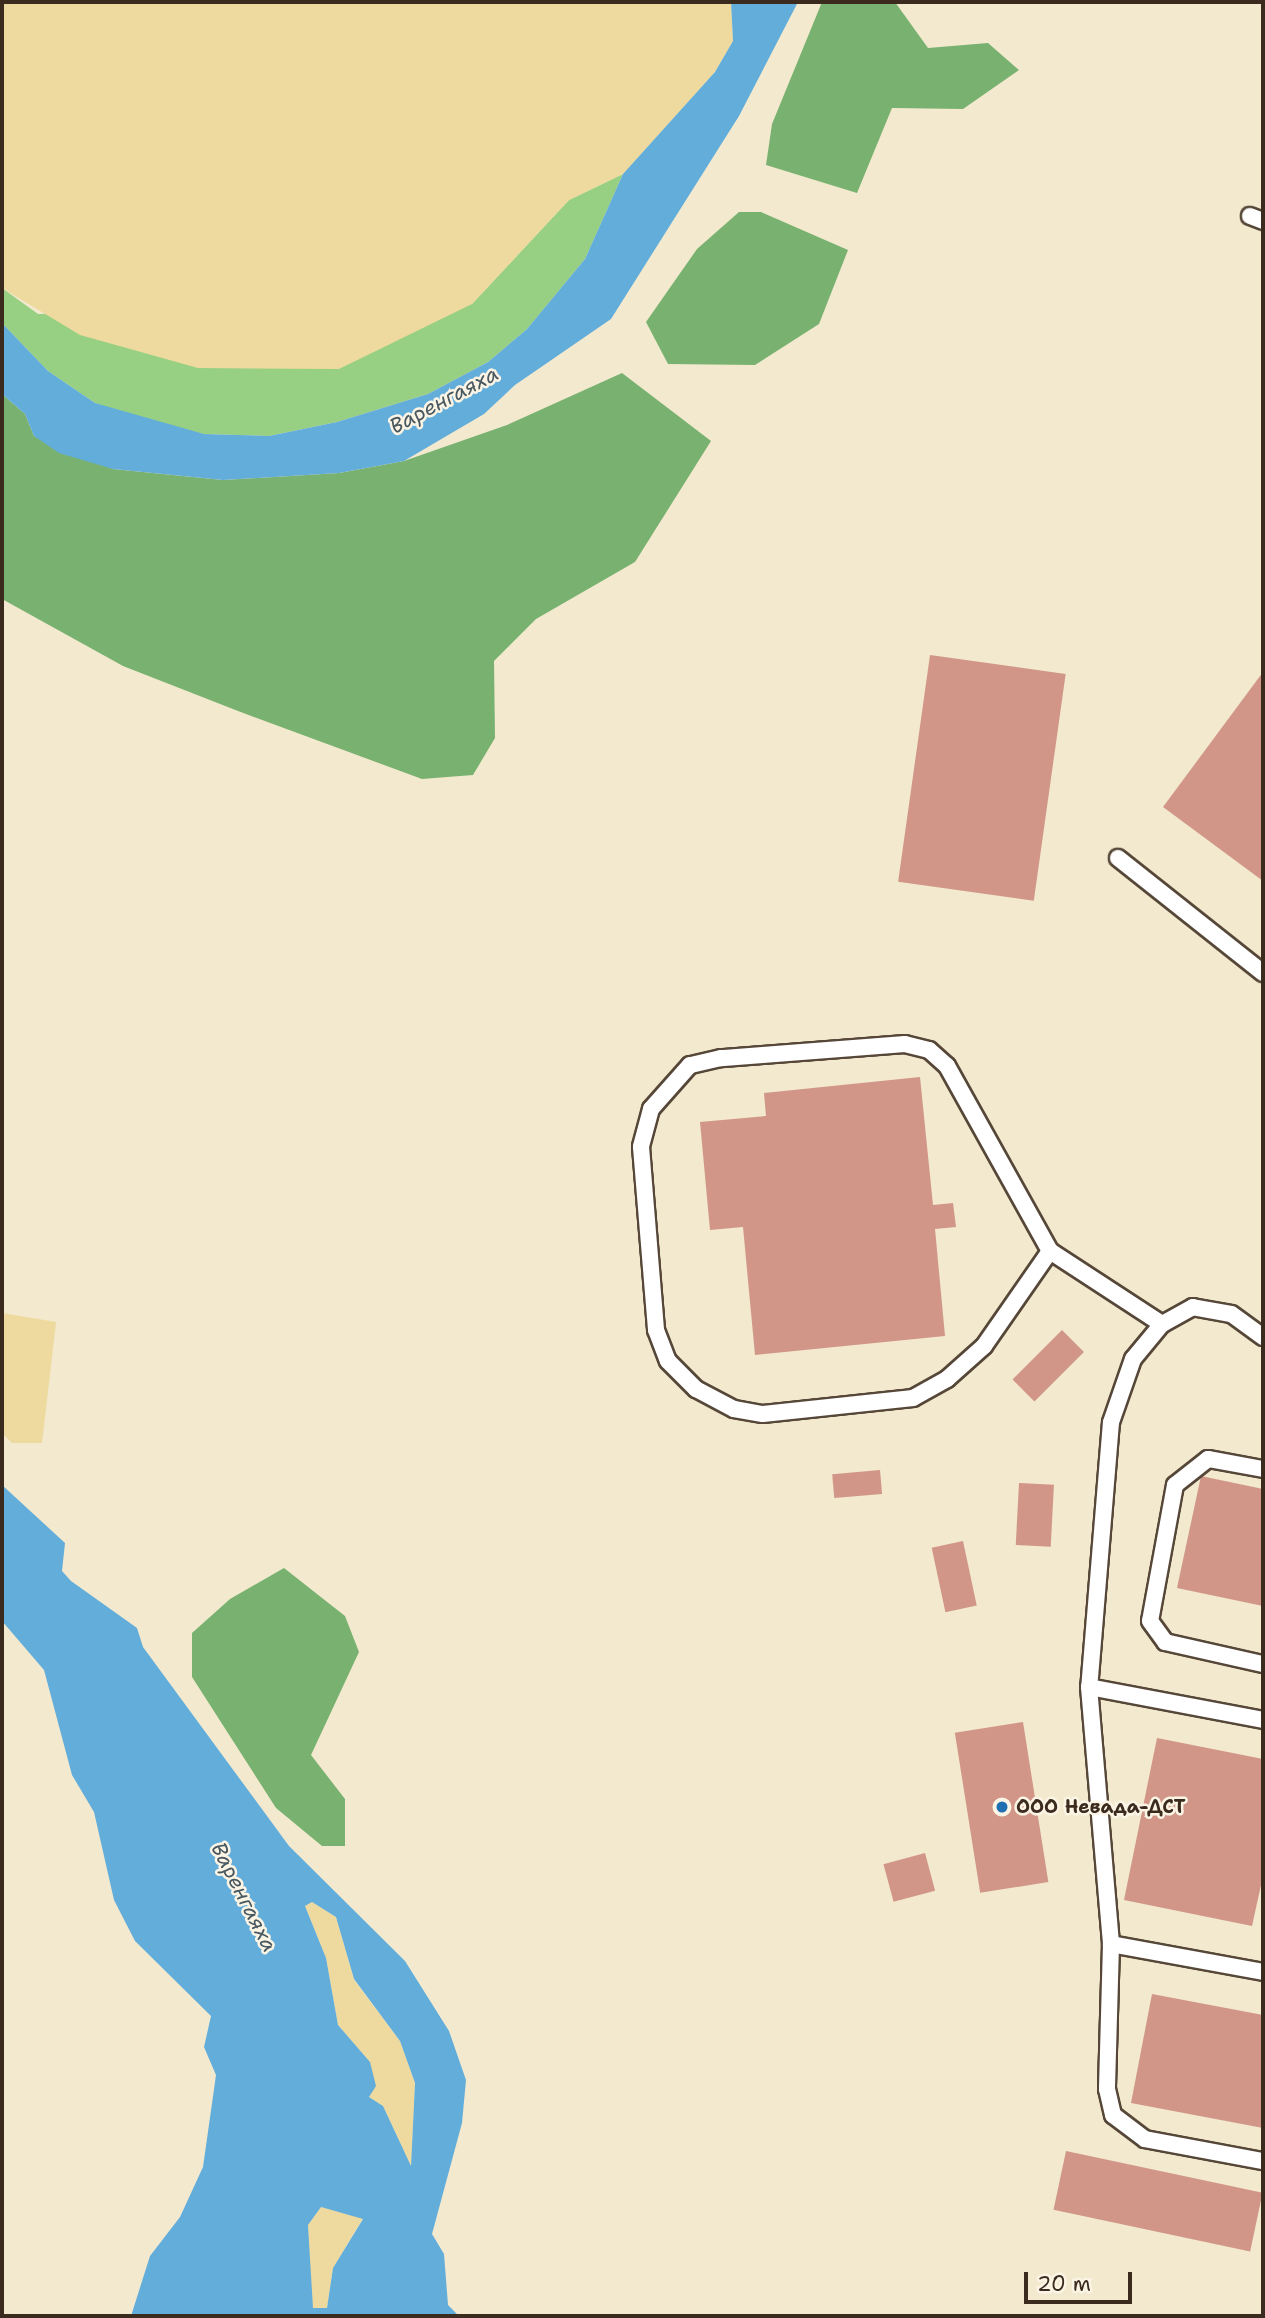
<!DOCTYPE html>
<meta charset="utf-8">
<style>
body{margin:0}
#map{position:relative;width:1265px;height:2318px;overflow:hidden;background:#f2e9ce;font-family:"Shantell Sans",sans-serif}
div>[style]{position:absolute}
.green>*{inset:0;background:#97d082}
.forest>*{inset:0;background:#79b270}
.sand>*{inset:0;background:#eeda9e}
.water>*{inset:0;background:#63addb}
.building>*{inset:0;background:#d19688;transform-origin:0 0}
.roads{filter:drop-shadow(2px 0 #564738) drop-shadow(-2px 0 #564738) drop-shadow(0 2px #564738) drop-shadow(0 -2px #564738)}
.lane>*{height:16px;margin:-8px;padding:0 8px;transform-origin:8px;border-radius:8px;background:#fff}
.dots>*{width:19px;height:19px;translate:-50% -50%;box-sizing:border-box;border:4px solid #fcf5e5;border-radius:50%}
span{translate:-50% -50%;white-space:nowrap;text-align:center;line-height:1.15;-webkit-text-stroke:5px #fcf5e5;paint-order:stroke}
.poi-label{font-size:19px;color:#3b2a1e;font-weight:700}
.left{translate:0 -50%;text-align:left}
.water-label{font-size:21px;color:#495860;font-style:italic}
.frame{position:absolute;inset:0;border:4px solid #3b2a1e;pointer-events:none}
.scale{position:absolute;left:1024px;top:2272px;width:108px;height:32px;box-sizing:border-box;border:4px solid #3b2a1e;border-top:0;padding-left:9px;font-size:21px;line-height:24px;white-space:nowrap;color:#3b2a1e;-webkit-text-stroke:5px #fcf5e5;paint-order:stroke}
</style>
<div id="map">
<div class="green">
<div style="clip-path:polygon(623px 174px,585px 259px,527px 329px,488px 362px,428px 394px,337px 422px,269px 436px,204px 434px,148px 423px,95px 403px,48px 371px,2px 323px,2px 288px,38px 314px,472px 304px,569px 200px)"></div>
</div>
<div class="forest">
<div style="clip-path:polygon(822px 2px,895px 2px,928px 48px,988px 43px,1019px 70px,963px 109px,892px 108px,857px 193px,766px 165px,772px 124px)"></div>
<div style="clip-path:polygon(739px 212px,761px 212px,848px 250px,819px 324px,755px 365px,668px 364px,646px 322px,697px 249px)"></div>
<div style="clip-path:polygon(622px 373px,711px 441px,635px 562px,536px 619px,494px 661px,495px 738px,473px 775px,422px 779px,238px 711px,123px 666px,2px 599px,2px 394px,25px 414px,34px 436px,113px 469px,223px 480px,339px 473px,404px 461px,507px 425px)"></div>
<div style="clip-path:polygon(284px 1568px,345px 1616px,359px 1652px,311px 1755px,345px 1799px,345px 1846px,322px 1846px,276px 1808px,192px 1677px,192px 1633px,230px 1599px)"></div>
</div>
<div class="sand">
<div style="clip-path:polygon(2px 2px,731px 2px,733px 41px,715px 72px,623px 174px,569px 200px,472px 304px,339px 369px,198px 368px,80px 335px,2px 288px)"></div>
<div style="clip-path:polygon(2px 1313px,56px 1322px,42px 1443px,12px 1443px,2px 1433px)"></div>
<div style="clip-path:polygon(312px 1902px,336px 1917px,354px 1980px,400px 2041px,415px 2083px,411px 2166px,383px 2106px,369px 2097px,370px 2062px,338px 2025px,326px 1958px,305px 1906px)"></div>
<div style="clip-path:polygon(321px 2207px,363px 2218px,333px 2268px,327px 2308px,312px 2308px,308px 2225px)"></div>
</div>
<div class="water">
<div style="clip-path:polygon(731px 2px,798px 2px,739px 116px,611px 319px,515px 385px,484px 414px,404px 461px,339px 473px,223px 480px,113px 469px,59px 453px,34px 436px,25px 414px,2px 394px,2px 323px,48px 371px,95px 403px,204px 434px,269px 436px,337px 422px,428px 394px,488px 362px,527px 329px,585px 259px,623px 174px,715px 72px,733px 41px)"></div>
<div style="clip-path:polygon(evenodd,2px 1485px,65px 1543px,62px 1571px,71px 1581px,137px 1628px,143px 1647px,289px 1846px,405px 1961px,449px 2031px,466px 2080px,462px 2123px,432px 2234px,444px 2254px,448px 2305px,459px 2316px,131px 2316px,150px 2256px,180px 2217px,203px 2167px,216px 2075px,204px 2047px,211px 2016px,135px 1941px,114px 1900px,94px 1812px,72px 1775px,44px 1670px,2px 1621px,2px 1485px,312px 1902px,336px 1917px,354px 1979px,400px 2041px,415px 2083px,411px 2166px,383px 2106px,369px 2097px,376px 2086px,370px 2062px,338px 2025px,326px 1958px,305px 1906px,312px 1902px,2px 1485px,321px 2207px,363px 2219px,333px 2268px,327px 2308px,313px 2308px,308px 2225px,321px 2207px)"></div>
</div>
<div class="building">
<div style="left:930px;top:655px;width:137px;height:229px;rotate:8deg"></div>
<div style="clip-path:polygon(1263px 672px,1263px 881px,1163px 807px)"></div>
<div style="clip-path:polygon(920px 1077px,933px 1205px,953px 1203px,956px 1227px,935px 1229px,945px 1336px,755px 1355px,743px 1227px,710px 1230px,700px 1122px,766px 1116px,764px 1093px)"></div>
<div style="left:1062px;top:1330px;width:31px;height:70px;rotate:45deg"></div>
<div style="left:880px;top:1470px;width:24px;height:48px;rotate:85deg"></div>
<div style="clip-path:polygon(1201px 1476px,1263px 1489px,1263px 1606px,1177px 1588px)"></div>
<div style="left:1019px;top:1483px;width:35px;height:62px;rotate:3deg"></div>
<div style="left:963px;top:1541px;width:66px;height:32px;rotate:78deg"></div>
<div style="left:1023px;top:1722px;width:162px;height:69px;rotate:81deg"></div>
<div style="clip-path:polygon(1157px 1738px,1263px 1759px,1263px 1876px,1252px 1926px,1124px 1900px)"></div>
<div style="left:925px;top:1853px;width:39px;height:43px;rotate:75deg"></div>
<div style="clip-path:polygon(1152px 1994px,1263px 2015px,1263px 2128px,1131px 2103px)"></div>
<div style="left:1066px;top:2151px;width:201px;height:60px;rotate:12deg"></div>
</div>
<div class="roads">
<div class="lane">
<div style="left:1250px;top:216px;width:14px;rotate:21deg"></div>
<div style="left:1118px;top:858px;width:185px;rotate:38.4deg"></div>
<div style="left:1050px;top:1251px;width:212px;rotate:-119.1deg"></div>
<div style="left:947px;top:1066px;width:24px;rotate:-138deg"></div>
<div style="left:929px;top:1050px;width:25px;rotate:-166deg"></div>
<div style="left:905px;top:1044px;width:185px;rotate:175.6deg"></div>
<div style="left:721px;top:1058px;width:32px;rotate:167deg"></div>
<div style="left:690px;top:1065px;width:59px;rotate:131.6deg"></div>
<div style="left:651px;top:1109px;width:39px;rotate:105deg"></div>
<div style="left:641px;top:1147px;width:184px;rotate:85.3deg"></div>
<div style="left:656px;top:1330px;width:33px;rotate:69deg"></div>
<div style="left:668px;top:1361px;width:40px;rotate:45deg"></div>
<div style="left:696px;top:1389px;width:43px;rotate:27.8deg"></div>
<div style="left:734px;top:1409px;width:29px;rotate:10deg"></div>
<div style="left:763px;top:1414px;width:151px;rotate:-6.1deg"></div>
<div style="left:913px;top:1398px;width:39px;rotate:-29deg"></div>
<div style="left:947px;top:1379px;width:50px;rotate:-41.7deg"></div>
<div style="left:984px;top:1346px;width:116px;rotate:-55.2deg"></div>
<div style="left:1050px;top:1251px;width:134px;rotate:33.1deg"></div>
<div style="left:1263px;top:1337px;width:39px;rotate:-144deg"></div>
<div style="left:1231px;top:1314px;width:39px;rotate:-170deg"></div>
<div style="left:1193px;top:1307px;width:35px;rotate:151deg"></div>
<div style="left:1162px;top:1324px;width:45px;rotate:129.6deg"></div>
<div style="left:1133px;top:1359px;width:67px;rotate:109.2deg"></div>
<div style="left:1111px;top:1422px;width:266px;rotate:94.7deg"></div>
<div style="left:1089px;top:1687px;width:258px;rotate:85.1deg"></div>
<div style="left:1111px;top:1944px;width:155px;rotate:10.4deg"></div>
<div style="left:1263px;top:1469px;width:56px;rotate:-169.7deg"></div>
<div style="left:1208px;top:1459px;width:42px;rotate:141.8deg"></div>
<div style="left:1175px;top:1485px;width:138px;rotate:100.4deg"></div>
<div style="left:1150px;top:1621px;width:26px;rotate:54deg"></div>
<div style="left:1165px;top:1642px;width:100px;rotate:12.7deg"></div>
<div style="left:1089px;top:1687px;width:177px;rotate:10.7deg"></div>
<div style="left:1111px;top:1944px;width:145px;rotate:91.6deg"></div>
<div style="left:1107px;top:2089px;width:27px;rotate:77deg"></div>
<div style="left:1113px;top:2115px;width:40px;rotate:37deg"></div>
<div style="left:1145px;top:2139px;width:120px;rotate:10.6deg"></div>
</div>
</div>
<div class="dots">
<div style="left:1002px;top:1807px;background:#1f6fb2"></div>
</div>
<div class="poi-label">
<span class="left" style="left:1016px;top:1807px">ООО Невада-ДСТ</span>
</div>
<div class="water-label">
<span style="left:444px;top:400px;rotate:-28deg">Варенгаяха</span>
<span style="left:244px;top:1897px;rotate:63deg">Варенгаяха</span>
</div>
<div class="frame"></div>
<div class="scale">20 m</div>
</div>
